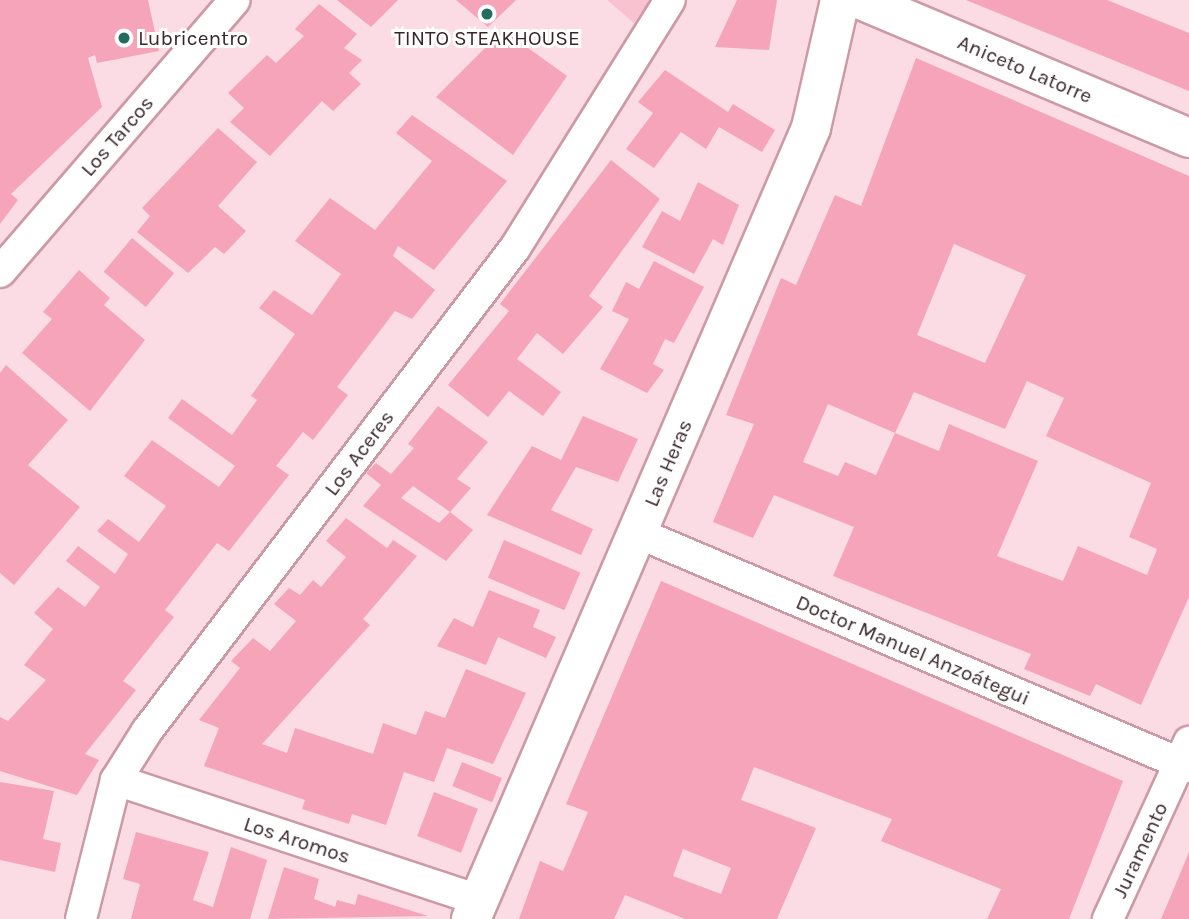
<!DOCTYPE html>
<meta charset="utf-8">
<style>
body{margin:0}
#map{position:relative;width:1189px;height:919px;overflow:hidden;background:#fcdce4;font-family:Karla,sans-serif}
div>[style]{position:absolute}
.green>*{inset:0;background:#f9c2d0}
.building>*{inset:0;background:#f5a4ba;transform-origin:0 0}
.roads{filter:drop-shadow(2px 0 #cc9aa7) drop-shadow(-2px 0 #cc9aa7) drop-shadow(0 2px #cc9aa7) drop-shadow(0 -2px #cc9aa7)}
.minor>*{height:30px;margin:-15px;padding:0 15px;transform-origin:15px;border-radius:15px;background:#fff}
.tertiary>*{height:38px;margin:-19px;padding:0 19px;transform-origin:19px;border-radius:19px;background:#fff}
.dots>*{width:19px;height:19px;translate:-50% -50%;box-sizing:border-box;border:4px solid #fff;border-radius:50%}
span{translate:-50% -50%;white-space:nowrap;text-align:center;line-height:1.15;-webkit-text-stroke:6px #fff;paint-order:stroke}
.poi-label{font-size:21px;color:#39252a}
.left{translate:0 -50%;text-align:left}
.street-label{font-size:21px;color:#39252a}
</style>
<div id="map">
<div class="green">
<div style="clip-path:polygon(607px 0,650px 0,634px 23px)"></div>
</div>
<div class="building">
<div style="clip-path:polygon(0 0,148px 0,159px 51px,97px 63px,95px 55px,88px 58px,102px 107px,11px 194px,18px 200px,0 224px)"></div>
<div style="clip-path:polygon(337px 0,398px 0,371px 27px)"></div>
<div style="clip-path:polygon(456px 0,516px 0,488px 27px)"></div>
<div style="clip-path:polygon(737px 0,777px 0,769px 50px,715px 47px)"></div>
<div style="clip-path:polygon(966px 0,1107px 0,1189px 33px,1189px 91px)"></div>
<div style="clip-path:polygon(319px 4px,357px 34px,344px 48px,362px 60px,349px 73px,361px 84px,333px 111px,322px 101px,270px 156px,230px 122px,244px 108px,228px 93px,267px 55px,276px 63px,304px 36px,295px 29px)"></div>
<div style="clip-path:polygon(503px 30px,567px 76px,513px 155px,436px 97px)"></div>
<div style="clip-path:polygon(evenodd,916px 58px,1189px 176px,1189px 597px,1141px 705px,1096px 684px,1090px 696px,1024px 669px,1031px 654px,833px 576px,854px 527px,774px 495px,753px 538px,713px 522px,754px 424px,726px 415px,781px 278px,796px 285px,835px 195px,861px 206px,916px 58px,954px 244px,1026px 275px,985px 363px,917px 335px,954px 244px,916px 58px,1027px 381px,1064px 398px,1046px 436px,1151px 483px,1129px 537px,1157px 549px,1147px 575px,1078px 546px,1063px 581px,997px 556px,1038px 461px,949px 424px,939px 451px,895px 433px,876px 475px,845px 462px,838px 476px,803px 462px,828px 404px,895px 433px,914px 392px,1005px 429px,1027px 381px)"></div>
<div style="clip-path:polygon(665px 70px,728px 112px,733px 104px,775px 130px,762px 152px,719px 127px,706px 149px,681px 132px,654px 168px,626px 149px,653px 113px,638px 102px)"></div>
<div style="clip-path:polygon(412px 115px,507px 181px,434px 270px,398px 246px,393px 256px,435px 290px,412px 319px,395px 311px,337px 387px,348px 395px,313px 440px,303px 432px,276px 466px,289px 475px,229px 551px,217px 543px,165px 610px,174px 617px,123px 681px,136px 690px,85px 754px,99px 760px,77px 795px,0 771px,0 717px,8px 721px,46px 680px,24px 665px,53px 629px,34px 613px,58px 587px,85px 607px,100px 587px,66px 561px,78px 546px,115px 574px,128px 554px,97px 531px,108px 519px,139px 542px,166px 506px,124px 476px,152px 440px,219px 487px,235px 466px,168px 418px,182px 399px,232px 435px,257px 400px,251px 396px,295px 334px,259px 308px,274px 290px,312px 315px,341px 274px,295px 241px,330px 198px,375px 230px,432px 161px,396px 133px)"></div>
<div style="clip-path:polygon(218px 128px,257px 162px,218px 206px,246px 231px,224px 254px,215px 247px,188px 273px,137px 232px,150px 216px,142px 208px)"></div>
<div style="clip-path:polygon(611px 160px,660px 199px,589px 296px,603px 307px,563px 354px,537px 333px,517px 359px,561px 392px,543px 416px,509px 391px,488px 417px,448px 385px,509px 311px,500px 304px)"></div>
<div style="clip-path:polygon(698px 182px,739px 205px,723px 245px,713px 239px,694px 274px,642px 247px,662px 211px,680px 221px)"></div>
<div style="left:132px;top:238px;width:55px;height:44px;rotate:40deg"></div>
<div style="clip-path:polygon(654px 261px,704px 287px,674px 343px,665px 339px,653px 364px,664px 370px,647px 393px,600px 369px,629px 319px,612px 311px,626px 282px,639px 289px)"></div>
<div style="clip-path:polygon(79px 270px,110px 298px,104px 305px,145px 340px,90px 411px,22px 353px,52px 319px,43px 312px)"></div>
<div style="clip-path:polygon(6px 365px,68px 420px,28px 465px,80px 507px,14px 585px,0 573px,0 373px)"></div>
<div style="clip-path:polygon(438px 406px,488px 442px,457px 479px,471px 488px,450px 512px,413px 486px,401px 498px,439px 523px,450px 512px,473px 530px,446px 561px,363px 506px,381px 485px,366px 473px,376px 463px,391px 474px,414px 448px,408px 444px)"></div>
<div style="clip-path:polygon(583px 416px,638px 439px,618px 482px,576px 467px,551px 510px,593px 529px,581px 555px,487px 515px,532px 446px,561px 460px)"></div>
<div style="clip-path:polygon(346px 518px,387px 548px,393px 540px,417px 556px,363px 619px,370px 625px,262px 744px,287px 753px,295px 728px,373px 754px,383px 723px,416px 735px,425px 711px,445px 718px,466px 669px,526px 693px,493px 764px,447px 748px,434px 782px,404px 772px,386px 825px,352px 814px,349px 824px,302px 809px,305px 800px,204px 766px,219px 728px,199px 720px,240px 668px,231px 661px,253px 638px,270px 651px,296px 621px,274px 604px,289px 588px,300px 595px,313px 580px,321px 587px,346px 557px,326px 541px)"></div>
<div style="left:504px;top:540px;width:83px;height:41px;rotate:23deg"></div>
<div style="clip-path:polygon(evenodd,661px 581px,1123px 781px,1069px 919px,987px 919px,1001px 889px,881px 841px,892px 819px,754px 767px,741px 800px,816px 828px,777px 919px,685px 919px,625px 895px,614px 919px,519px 919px,540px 861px,563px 871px,588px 812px,566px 804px,661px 581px,683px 849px,731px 868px,721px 894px,673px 876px,683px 849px)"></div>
<div style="clip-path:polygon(489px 590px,540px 610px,533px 627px,556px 637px,546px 658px,498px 637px,486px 665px,437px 646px,454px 618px,473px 627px)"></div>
<div style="left:462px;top:762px;width:43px;height:26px;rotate:22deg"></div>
<div style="clip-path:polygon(0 782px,54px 791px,43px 839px,61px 843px,55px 872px,0 860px)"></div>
<div style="left:434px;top:792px;width:47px;height:47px;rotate:21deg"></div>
<div style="clip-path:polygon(136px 832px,209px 852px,193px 900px,213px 907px,231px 847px,267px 860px,250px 919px,131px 919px,140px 884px,123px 879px)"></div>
<div style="clip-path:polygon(1189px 852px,1189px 919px,1161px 919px,1167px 905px)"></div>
<div style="clip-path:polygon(284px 867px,319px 879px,314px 899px,335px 907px,337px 900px,355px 905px,358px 894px,428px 916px,268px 919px)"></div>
</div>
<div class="roads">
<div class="minor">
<div style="left:0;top:272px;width:359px;rotate:-49.2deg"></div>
<div style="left:638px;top:533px;width:599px;rotate:23.01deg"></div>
<div style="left:116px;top:780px;width:382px;rotate:18.3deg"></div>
<div style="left:81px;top:919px;width:143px;rotate:-75.9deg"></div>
<div style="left:116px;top:780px;width:58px;rotate:-57.7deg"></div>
<div style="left:147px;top:731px;width:607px;rotate:-52.7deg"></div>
<div style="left:515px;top:248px;width:292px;rotate:-58deg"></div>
<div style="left:1108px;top:919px;width:195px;rotate:-65.4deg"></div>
</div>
<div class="tertiary">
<div style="left:861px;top:0;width:356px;rotate:22.8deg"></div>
<div style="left:471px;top:919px;width:861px;rotate:-66.74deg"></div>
<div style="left:811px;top:128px;width:131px;rotate:-77.2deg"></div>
</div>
</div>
<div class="dots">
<div style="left:487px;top:14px;background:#246b61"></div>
<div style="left:124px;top:38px;background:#246b61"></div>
</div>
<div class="poi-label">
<span class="left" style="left:138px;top:38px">Lubricentro</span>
<span style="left:487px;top:38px">TINTO STEAKHOUSE</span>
</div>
<div class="street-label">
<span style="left:1025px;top:69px;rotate:23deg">Aniceto Latorre</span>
<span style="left:117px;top:136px;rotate:-49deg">Los Tarcos</span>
<span style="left:359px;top:453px;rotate:-53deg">Los Aceres</span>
<span style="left:668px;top:463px;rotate:-67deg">Las Heras</span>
<span style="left:913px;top:650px;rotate:23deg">Doctor Manuel Anzoátegui</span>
<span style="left:297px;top:840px;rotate:18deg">Los Aromos</span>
<span style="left:1140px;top:850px;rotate:-65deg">Juramento</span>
</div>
</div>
